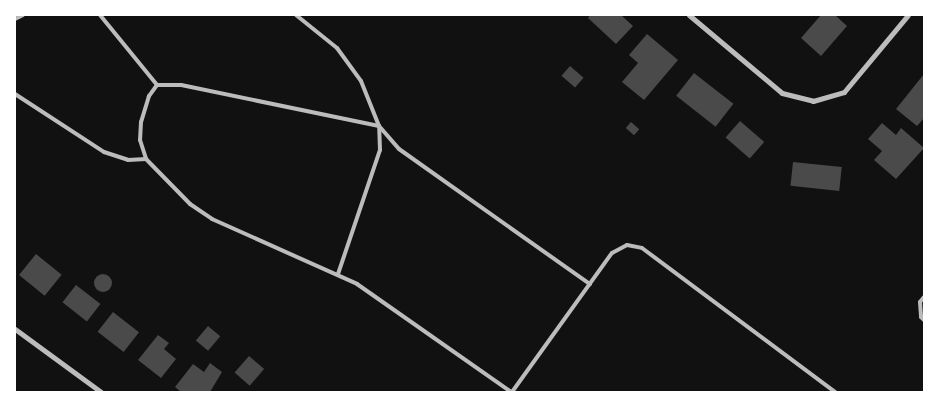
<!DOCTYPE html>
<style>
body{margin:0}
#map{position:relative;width:939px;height:407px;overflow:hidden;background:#111;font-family:Bitter,serif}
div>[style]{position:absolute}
.building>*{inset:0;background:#4a4a4a;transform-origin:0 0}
.round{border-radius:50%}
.service>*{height:4px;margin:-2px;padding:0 2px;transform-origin:2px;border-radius:2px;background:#bcbcbc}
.minor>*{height:5px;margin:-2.5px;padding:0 2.5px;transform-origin:2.5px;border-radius:2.5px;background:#bcbcbc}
span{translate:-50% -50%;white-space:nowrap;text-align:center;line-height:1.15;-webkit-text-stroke:4px #fff;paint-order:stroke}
.frame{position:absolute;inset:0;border:16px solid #fff;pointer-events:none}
</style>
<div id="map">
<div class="building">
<div style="clip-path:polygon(590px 15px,621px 15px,633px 26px,616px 44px,588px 18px)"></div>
<div style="clip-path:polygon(821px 15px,835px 15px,847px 26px,821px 56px,801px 38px)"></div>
<div style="clip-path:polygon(647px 34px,678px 60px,644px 100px,622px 82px,638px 63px,629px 55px)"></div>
<div style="left:570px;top:66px;width:18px;height:13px;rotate:41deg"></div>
<div style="left:694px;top:73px;width:50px;height:29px;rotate:38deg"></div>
<div style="clip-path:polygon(924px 74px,924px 118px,917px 126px,896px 109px)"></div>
<div style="left:740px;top:121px;width:32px;height:22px;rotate:41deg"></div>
<div style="left:631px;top:122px;width:11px;height:8px;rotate:41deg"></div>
<div style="clip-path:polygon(882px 123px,896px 135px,901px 128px,924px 148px,896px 179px,874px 160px,882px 151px,868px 139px)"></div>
<div style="left:793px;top:162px;width:49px;height:24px;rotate:6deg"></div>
<div style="left:36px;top:254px;width:33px;height:27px;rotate:39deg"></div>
<div class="round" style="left:94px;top:274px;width:18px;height:18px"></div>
<div style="left:76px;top:285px;width:31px;height:22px;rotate:38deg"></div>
<div style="left:113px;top:312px;width:33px;height:25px;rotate:38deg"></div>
<div style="left:208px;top:326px;width:16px;height:19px;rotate:40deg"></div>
<div style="clip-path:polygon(158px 335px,169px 343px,164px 349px,176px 359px,161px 378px,138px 360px)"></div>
<div style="left:249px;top:356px;width:20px;height:22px;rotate:41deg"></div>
<div style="clip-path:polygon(210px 363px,222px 372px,210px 392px,181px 392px,175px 387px,193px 364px,204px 372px)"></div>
</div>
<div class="service">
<div style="left:100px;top:15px;width:90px;rotate:50.8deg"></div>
<div style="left:296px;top:15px;width:53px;rotate:38.8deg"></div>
<div style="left:337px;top:48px;width:41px;rotate:54deg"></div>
<div style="left:361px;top:81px;width:48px;rotate:68.2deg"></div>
<div style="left:379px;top:126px;width:30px;rotate:49deg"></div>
<div style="left:399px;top:149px;width:234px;rotate:35.3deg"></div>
<div style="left:15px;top:19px;width:9px;rotate:-27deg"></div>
<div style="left:15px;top:94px;width:106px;rotate:33.1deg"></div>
<div style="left:104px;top:152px;width:25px;rotate:18deg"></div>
<div style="left:128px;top:160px;width:18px;rotate:-3deg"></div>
<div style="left:338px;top:274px;width:131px;rotate:-71.3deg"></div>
<div style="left:380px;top:150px;width:24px;rotate:-92deg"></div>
<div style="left:379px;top:126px;width:202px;rotate:-168.3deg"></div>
<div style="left:181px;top:85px;width:24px;rotate:180deg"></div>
<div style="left:157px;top:85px;width:14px;rotate:126deg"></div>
<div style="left:149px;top:96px;width:27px;rotate:107deg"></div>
<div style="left:141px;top:122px;width:18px;rotate:93deg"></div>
<div style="left:140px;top:140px;width:20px;rotate:72deg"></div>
<div style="left:146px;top:159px;width:63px;rotate:45.6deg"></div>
<div style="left:190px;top:204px;width:27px;rotate:34deg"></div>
<div style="left:212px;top:219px;width:159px;rotate:24.1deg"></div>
<div style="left:357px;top:284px;width:188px;rotate:35deg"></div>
<div style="left:924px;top:297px;width:6px;rotate:129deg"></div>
<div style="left:920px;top:302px;width:15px;rotate:86deg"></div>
<div style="left:921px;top:317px;width:4px;rotate:45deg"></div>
<div style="left:512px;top:392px;width:171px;rotate:-54.3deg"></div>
<div style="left:612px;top:253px;width:17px;rotate:-28deg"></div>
<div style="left:627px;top:245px;width:15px;rotate:11deg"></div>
<div style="left:642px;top:248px;width:241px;rotate:36.7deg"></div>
</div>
<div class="minor">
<div style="left:689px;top:15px;width:121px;rotate:40deg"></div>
<div style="left:782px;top:93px;width:32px;rotate:14deg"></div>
<div style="left:813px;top:101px;width:32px;rotate:-16deg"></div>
<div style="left:844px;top:92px;width:100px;rotate:-50.3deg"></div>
<div style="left:15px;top:329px;width:107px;rotate:36.2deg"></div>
</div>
<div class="frame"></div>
</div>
